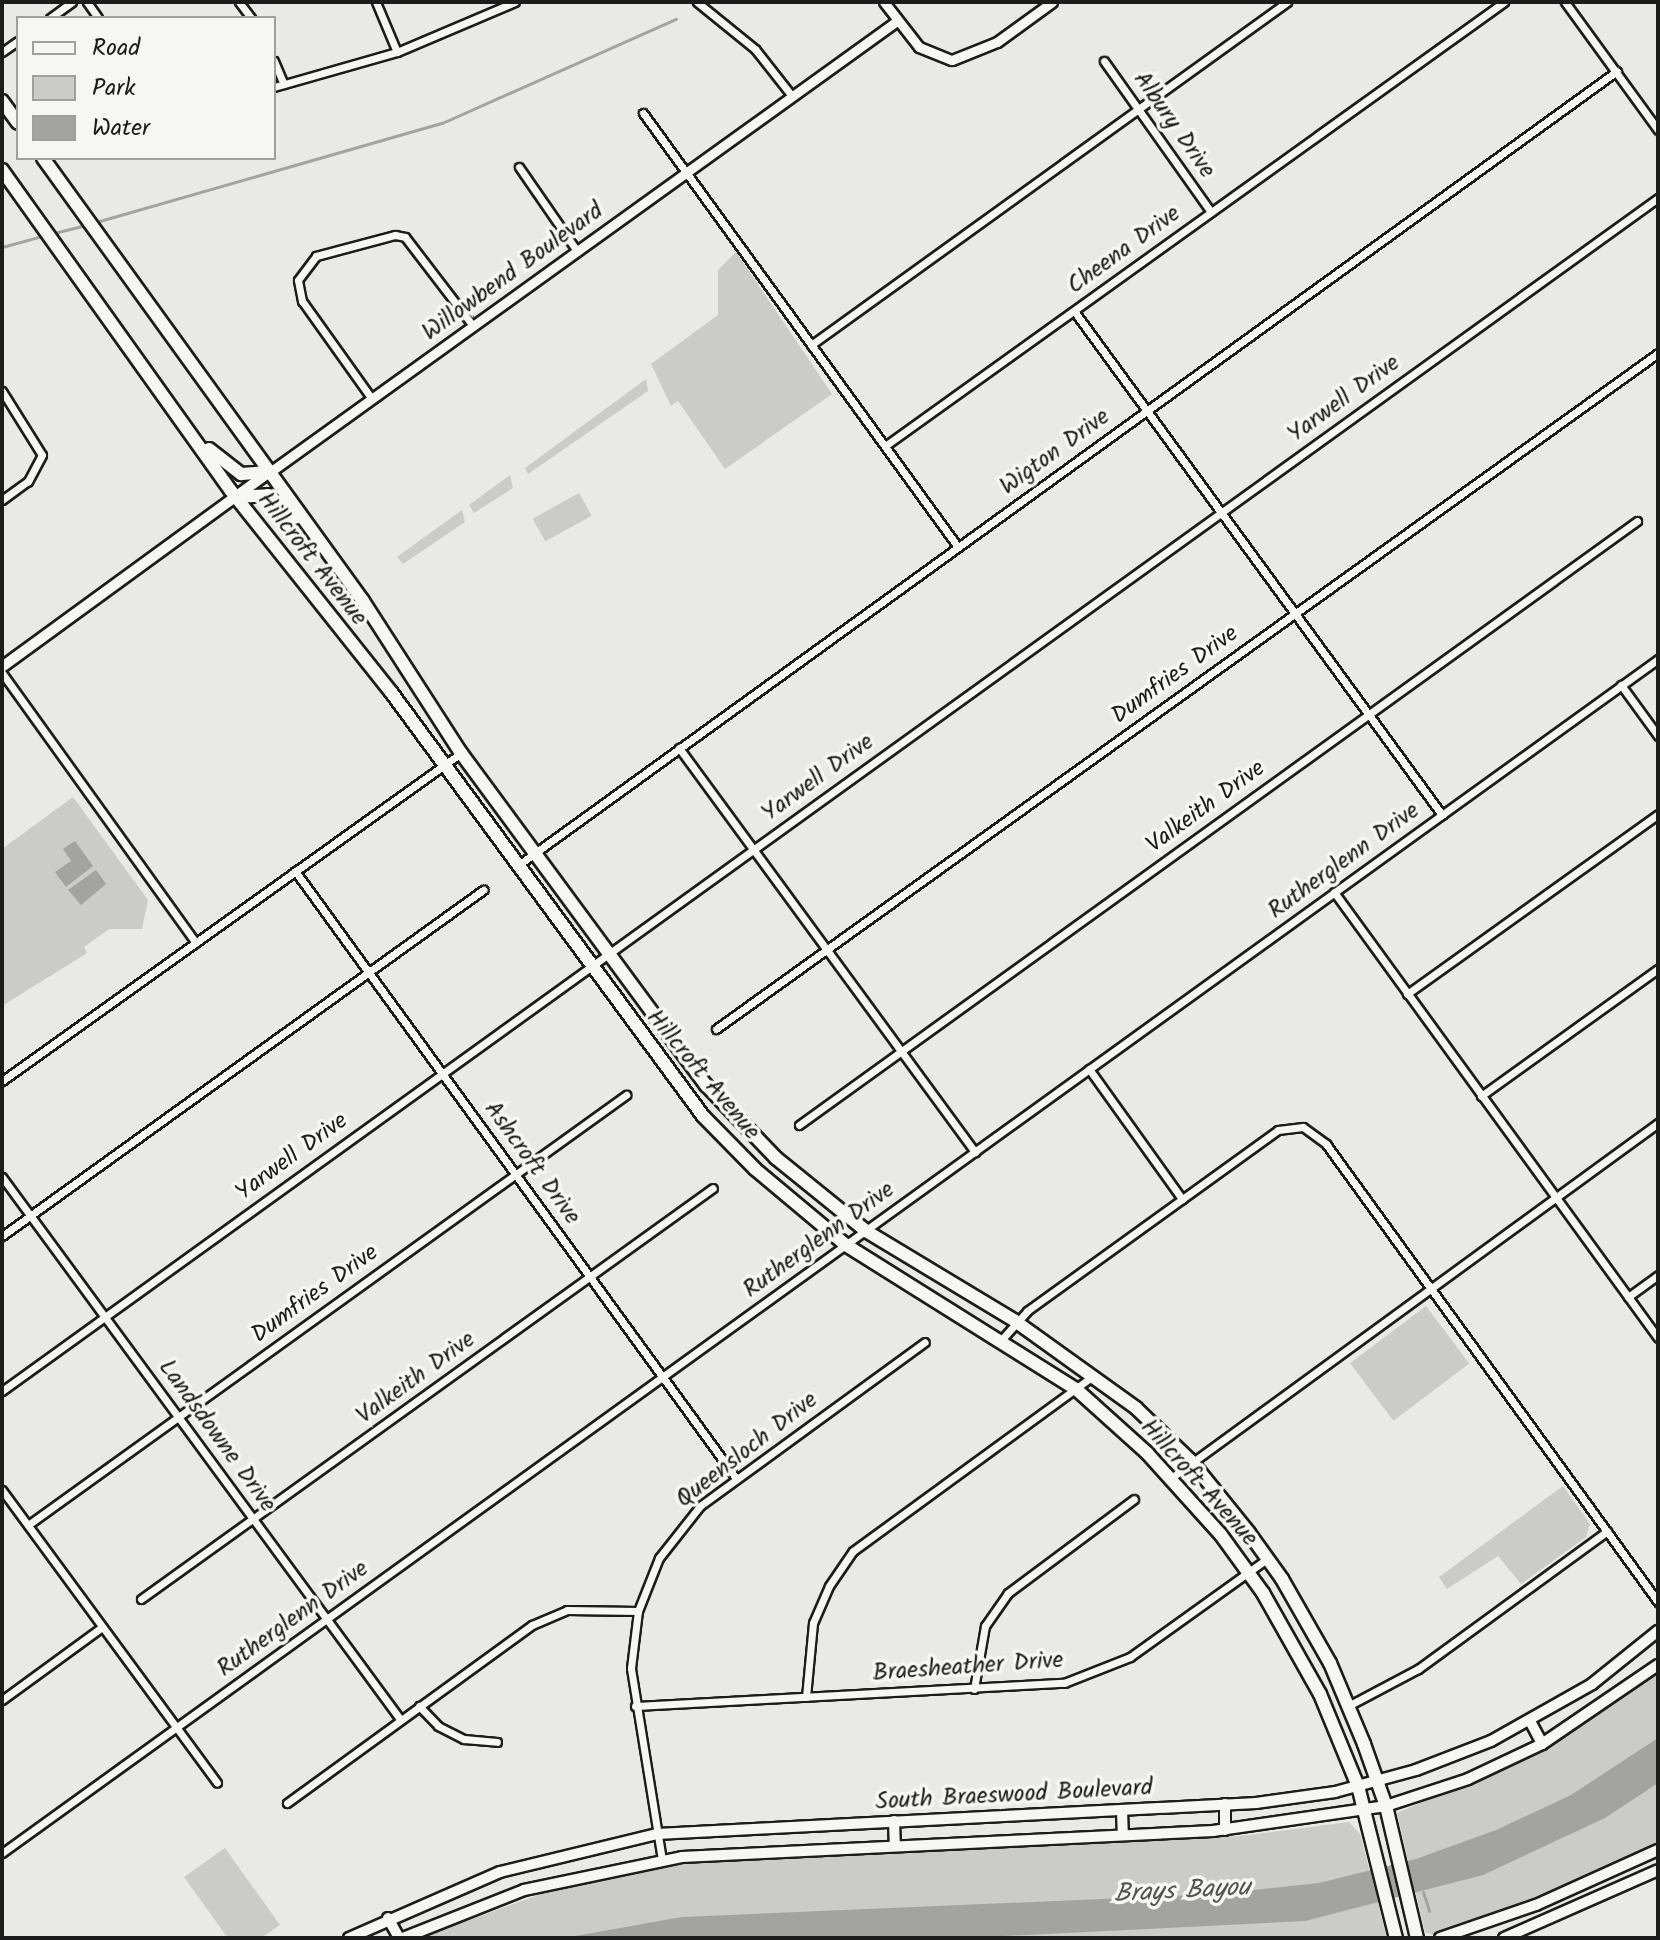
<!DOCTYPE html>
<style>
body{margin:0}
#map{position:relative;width:1660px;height:1940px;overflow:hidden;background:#e9e9e5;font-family:Kalam,sans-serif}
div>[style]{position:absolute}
.green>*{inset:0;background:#cbcbc7;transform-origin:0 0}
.water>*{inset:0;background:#a3a3a1}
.stream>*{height:3px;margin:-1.5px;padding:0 1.5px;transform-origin:1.5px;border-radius:1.5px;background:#a3a3a1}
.roads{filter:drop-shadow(2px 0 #1c1c1c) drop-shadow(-2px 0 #1c1c1c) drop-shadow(0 2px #1c1c1c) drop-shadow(0 -2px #1c1c1c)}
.minor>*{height:7px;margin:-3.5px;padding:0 3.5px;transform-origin:3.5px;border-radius:3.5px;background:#f6f6f2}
.tertiary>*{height:9px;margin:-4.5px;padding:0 4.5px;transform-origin:4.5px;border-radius:4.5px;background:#f6f6f2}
.secondary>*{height:10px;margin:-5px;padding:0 5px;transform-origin:5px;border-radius:5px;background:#f6f6f2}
.primary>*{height:12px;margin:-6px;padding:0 6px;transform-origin:6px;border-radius:6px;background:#f6f6f2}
span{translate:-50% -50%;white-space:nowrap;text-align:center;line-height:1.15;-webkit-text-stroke:7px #f6f6f2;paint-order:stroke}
.street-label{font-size:24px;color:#1c1c1c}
.water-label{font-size:26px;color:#525251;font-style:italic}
.frame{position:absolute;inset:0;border:4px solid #1c1c1c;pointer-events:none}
.legend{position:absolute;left:16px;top:16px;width:260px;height:144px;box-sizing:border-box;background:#f6f6f2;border:2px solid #9f9f9c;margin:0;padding:10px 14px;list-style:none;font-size:24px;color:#1c1c1c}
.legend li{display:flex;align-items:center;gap:16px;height:40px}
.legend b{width:40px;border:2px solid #9f9f9c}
</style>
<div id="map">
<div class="green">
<div style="clip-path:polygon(736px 252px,832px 394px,725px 469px,678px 401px,671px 406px,651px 364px,718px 315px,718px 270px)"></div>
<div style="clip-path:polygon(646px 379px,648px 391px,528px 474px,525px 468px)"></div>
<div style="clip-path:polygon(510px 475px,513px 488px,474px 513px,469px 505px)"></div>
<div style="left:579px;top:493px;width:26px;height:53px;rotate:61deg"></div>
<div style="clip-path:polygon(462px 510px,465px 522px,403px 564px,397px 557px)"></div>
<div style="clip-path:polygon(73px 797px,148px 900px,142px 929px,109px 929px,84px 947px,87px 953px,2px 1006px,2px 849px)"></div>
<div style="left:1426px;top:1306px;width:72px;height:95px;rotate:53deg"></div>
<div style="clip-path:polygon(1563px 1486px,1590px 1524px,1586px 1537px,1521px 1584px,1498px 1556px,1447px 1589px,1439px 1577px)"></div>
<div style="clip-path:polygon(1658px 1674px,1658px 1844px,1500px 1915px,1433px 1935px,1425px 1932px,1397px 1813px,1539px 1753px)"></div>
<div style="clip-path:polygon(1349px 1822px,1360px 1834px,1387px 1938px,420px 1938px,555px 1889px,686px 1864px,1240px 1836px)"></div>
<div style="clip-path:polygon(225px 1848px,280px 1925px,261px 1938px,228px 1938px,184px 1877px)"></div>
</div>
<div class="water">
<div style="clip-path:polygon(75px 841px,93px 866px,66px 887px,55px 872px,71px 861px,63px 849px)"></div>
<div style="clip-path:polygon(96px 870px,106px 884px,81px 905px,68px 890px)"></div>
<div style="clip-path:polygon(1658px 1738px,1658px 1783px,1605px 1818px,1483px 1875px,1305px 1921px,965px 1938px,564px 1938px,682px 1917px,1218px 1894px,1319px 1883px,1416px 1859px,1496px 1830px,1571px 1795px)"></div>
</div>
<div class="stream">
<div style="left:96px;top:222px;width:360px;rotate:-16deg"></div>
<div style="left:442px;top:123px;width:256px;rotate:-24deg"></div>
<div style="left:54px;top:233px;width:32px;rotate:-14deg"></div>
<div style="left:2px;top:247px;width:41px;rotate:-15.4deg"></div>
<div style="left:1423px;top:1892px;width:20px;rotate:72deg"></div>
</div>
<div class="roads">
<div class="minor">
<div style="left:87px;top:2px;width:19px;rotate:55deg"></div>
<div style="left:239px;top:2px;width:20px;rotate:53deg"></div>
<div style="left:376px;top:2px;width:54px;rotate:67.2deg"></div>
<div style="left:697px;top:2px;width:75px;rotate:39deg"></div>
<div style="left:755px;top:49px;width:60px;rotate:51.8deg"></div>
<div style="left:1565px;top:2px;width:158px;rotate:54deg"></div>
<div style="left:50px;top:18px;width:27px;rotate:-36deg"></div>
<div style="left:2px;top:52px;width:19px;rotate:-35deg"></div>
<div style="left:274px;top:61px;width:25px;rotate:67deg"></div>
<div style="left:1104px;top:61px;width:185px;rotate:54.7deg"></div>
<div style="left:274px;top:87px;width:128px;rotate:-15.9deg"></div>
<div style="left:397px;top:52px;width:128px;rotate:-23deg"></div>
<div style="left:643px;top:113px;width:536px;rotate:54.03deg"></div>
<div style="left:519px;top:167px;width:102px;rotate:55.4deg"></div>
<div style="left:1074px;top:311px;width:624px;rotate:53.86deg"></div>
<div style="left:811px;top:345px;width:587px;rotate:-35.78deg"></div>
<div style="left:2px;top:391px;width:75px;rotate:58deg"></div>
<div style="left:42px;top:455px;width:30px;rotate:118deg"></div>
<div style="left:28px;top:481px;width:32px;rotate:144deg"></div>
<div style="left:372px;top:399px;width:120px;rotate:-125.5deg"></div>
<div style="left:302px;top:301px;width:21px;rotate:-101deg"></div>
<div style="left:298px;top:280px;width:30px;rotate:-53deg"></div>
<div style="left:316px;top:256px;width:82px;rotate:-14.9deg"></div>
<div style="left:395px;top:235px;width:10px;rotate:11deg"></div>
<div style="left:405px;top:237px;width:112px;rotate:52.6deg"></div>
<div style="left:885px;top:446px;width:762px;rotate:-35.65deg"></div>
<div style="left:2px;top:673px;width:332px;rotate:54.3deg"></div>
<div style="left:1621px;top:685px;width:63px;rotate:54deg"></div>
<div style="left:679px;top:748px;width:501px;rotate:53.77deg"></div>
<div style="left:517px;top:866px;width:1357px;rotate:-35.86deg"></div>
<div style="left:295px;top:871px;width:750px;rotate:54deg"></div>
<div style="left:1334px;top:892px;width:551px;rotate:54deg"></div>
<div style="left:1407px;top:994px;width:309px;rotate:-35.6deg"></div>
<div style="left:716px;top:1029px;width:1159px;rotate:-35.66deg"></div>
<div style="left:1089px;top:1069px;width:160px;rotate:54.4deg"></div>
<div style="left:2px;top:1081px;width:564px;rotate:-35.55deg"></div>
<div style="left:1481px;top:1096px;width:218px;rotate:-35.7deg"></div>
<div style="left:799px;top:1125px;width:1033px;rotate:-35.78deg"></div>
<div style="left:2px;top:1177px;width:672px;rotate:53.71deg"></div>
<div style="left:2px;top:1236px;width:593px;rotate:-35.73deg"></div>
<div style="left:1628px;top:1297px;width:37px;rotate:-36deg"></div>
<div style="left:1003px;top:1338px;width:36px;rotate:-48deg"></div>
<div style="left:1027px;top:1311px;width:309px;rotate:-35.8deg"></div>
<div style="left:1278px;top:1130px;width:25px;rotate:-7deg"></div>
<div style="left:1303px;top:1127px;width:29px;rotate:36deg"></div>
<div style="left:1326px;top:1144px;width:566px;rotate:54.06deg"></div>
<div style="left:2px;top:1391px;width:2041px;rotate:-35.77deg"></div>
<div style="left:1171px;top:1478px;width:603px;rotate:-36.09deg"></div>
<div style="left:2px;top:1490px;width:363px;rotate:53.7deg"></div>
<div style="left:28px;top:1525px;width:737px;rotate:-35.72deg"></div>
<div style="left:141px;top:1599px;width:704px;rotate:-35.7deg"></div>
<div style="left:974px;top:1689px;width:64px;rotate:-80.1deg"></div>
<div style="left:985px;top:1626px;width:40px;rotate:-55.1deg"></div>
<div style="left:1008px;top:1593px;width:157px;rotate:-36.7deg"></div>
<div style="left:806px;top:1697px;width:74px;rotate:-84.6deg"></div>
<div style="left:813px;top:1623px;width:40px;rotate:-66.6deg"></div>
<div style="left:829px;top:1586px;width:42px;rotate:-55.6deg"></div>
<div style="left:853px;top:1551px;width:296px;rotate:-36.1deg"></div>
<div style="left:2px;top:1700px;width:124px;rotate:-36.1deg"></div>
<div style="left:419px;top:1706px;width:28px;rotate:46deg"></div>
<div style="left:438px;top:1726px;width:29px;rotate:27deg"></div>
<div style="left:464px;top:1739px;width:33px;rotate:5deg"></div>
<div style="left:635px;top:1706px;width:430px;rotate:-3.1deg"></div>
<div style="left:1064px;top:1683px;width:71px;rotate:-21.5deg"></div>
<div style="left:1130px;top:1657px;width:168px;rotate:-35.6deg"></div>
<div style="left:1348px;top:1706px;width:79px;rotate:-27.9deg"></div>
<div style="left:1418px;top:1669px;width:234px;rotate:-36.1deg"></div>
<div style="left:287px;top:1803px;width:303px;rotate:-36deg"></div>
<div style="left:532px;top:1625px;width:38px;rotate:-23deg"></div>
<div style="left:567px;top:1610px;width:71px;rotate:0.8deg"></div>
<div style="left:2px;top:1853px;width:2042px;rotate:-35.79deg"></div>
<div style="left:662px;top:1860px;width:194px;rotate:-99.2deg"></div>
<div style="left:631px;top:1668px;width:57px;rotate:-83deg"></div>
<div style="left:638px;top:1611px;width:57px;rotate:-68.4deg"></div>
<div style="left:659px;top:1558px;width:66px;rotate:-51.7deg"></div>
<div style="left:700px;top:1506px;width:278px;rotate:-36.1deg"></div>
</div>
<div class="tertiary">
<div style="left:884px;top:2px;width:57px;rotate:52.1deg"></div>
<div style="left:919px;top:47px;width:35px;rotate:22deg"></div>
<div style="left:952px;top:60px;width:48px;rotate:-21.8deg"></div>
<div style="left:997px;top:42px;width:68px;rotate:-36deg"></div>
<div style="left:270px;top:472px;width:772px;rotate:-35.73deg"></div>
</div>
<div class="secondary">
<div style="left:2px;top:667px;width:329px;rotate:-36.1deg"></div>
<div style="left:1530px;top:1721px;width:26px;rotate:62deg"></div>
<div style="left:1225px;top:1804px;width:26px;rotate:90deg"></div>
<div style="left:1122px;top:1810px;width:24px;rotate:88deg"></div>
<div style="left:894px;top:1821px;width:24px;rotate:88deg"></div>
<div style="left:388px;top:1918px;width:23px;rotate:61deg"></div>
<div style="left:349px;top:1938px;width:165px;rotate:-23.6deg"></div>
<div style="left:500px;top:1872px;width:162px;rotate:-13.6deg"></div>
<div style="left:657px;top:1834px;width:600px;rotate:-2.96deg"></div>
<div style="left:1256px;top:1803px;width:80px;rotate:-7.9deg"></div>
<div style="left:1335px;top:1792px;width:84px;rotate:-15.2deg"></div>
<div style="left:1416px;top:1770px;width:80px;rotate:-21.1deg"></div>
<div style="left:1491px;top:1741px;width:116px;rotate:-29.4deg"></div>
<div style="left:1592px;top:1684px;width:85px;rotate:-38.8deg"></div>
<div style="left:403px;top:1938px;width:130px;rotate:-21.6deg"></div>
<div style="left:524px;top:1890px;width:161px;rotate:-11.8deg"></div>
<div style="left:682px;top:1857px;width:532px;rotate:-2.8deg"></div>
<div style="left:1213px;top:1831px;width:175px;rotate:-8.2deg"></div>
<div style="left:1386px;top:1806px;width:86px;rotate:-18.2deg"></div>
<div style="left:1468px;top:1779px;width:82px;rotate:-25.3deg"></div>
<div style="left:1542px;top:1744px;width:140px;rotate:-34.3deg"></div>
<div style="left:1440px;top:1938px;width:102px;rotate:-19deg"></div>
<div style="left:1536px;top:1905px;width:134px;rotate:-24.3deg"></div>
<div style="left:1504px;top:1938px;width:168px;rotate:-23.8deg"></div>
</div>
<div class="primary">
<div style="left:2px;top:101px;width:27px;rotate:54deg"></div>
<div style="left:43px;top:158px;width:546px;rotate:54.16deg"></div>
<div style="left:363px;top:601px;width:181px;rotate:57.2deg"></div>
<div style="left:461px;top:753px;width:413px;rotate:53.6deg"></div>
<div style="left:706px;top:1085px;width:101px;rotate:46.2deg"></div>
<div style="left:776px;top:1158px;width:116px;rotate:39deg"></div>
<div style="left:866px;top:1231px;width:174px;rotate:31.1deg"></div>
<div style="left:1015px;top:1321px;width:149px;rotate:35.7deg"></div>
<div style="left:1136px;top:1408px;width:76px;rotate:43.9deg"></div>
<div style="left:1191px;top:1461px;width:92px;rotate:51.1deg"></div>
<div style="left:1249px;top:1533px;width:57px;rotate:54.3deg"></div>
<div style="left:1282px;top:1579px;width:97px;rotate:60.3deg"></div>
<div style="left:1330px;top:1663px;width:88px;rotate:67.2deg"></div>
<div style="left:1364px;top:1744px;width:66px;rotate:70.5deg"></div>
<div style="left:1386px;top:1806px;width:136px;rotate:76.8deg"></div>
<div style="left:2px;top:170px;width:394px;rotate:54.5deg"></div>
<div style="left:231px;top:491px;width:257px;rotate:51.5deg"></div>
<div style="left:391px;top:692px;width:526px;rotate:53.65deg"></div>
<div style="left:703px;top:1116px;width:74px;rotate:45.5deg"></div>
<div style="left:755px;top:1169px;width:119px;rotate:39.9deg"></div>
<div style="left:846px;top:1245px;width:271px;rotate:32.1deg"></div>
<div style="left:1076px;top:1389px;width:96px;rotate:42deg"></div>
<div style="left:1147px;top:1453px;width:110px;rotate:47.9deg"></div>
<div style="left:1221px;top:1535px;width:72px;rotate:54.1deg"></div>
<div style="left:1263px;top:1593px;width:116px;rotate:60.6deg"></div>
<div style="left:1320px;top:1694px;width:100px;rotate:67.6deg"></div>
<div style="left:1358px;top:1786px;width:157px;rotate:76deg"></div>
<div style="left:209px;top:449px;width:41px;rotate:38deg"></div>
<div style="left:241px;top:474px;width:29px;rotate:-4deg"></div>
<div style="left:235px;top:497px;width:33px;rotate:-3deg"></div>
<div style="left:268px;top:495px;width:36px;rotate:39deg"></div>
</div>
</div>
<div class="street-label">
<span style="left:1174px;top:125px;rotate:55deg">Albury Drive</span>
<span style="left:1124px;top:250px;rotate:-36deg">Cheena Drive</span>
<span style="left:513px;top:272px;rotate:-36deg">Willowbend Boulevard</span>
<span style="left:1344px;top:399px;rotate:-36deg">Yarwell Drive</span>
<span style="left:1055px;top:452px;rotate:-36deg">Wigton Drive</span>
<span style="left:312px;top:559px;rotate:52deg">Hillcroft Avenue</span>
<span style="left:1175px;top:675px;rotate:-36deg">Dumfries Drive</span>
<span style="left:818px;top:778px;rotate:-36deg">Yarwell Drive</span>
<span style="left:1206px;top:807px;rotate:-36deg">Valkeith Drive</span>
<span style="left:1344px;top:861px;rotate:-36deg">Rutherglenn Drive</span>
<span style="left:703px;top:1075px;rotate:50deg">Hillcroft Avenue</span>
<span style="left:292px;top:1157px;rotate:-36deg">Yarwell Drive</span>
<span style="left:532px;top:1163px;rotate:54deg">Ashcroft Drive</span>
<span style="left:819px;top:1240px;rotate:-36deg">Rutherglenn Drive</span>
<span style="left:315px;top:1294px;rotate:-36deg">Dumfries Drive</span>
<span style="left:416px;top:1378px;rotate:-36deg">Valkeith Drive</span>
<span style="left:217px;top:1436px;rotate:54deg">Landsdowne Drive</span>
<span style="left:747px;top:1450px;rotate:-38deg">Queensloch Drive</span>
<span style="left:1199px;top:1483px;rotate:48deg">Hillcroft Avenue</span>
<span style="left:293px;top:1619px;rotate:-36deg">Rutherglenn Drive</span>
<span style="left:968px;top:1667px;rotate:-4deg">Braesheather Drive</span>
<span style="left:1014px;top:1795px;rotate:-3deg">South Braeswood Boulevard</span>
</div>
<div class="water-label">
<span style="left:1182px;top:1892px;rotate:-3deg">Brays Bayou</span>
</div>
<div class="frame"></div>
<ul class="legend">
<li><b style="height:10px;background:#f6f6f2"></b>Road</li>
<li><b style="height:22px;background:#cbcbc7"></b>Park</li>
<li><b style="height:22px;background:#a3a3a1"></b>Water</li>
</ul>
</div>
